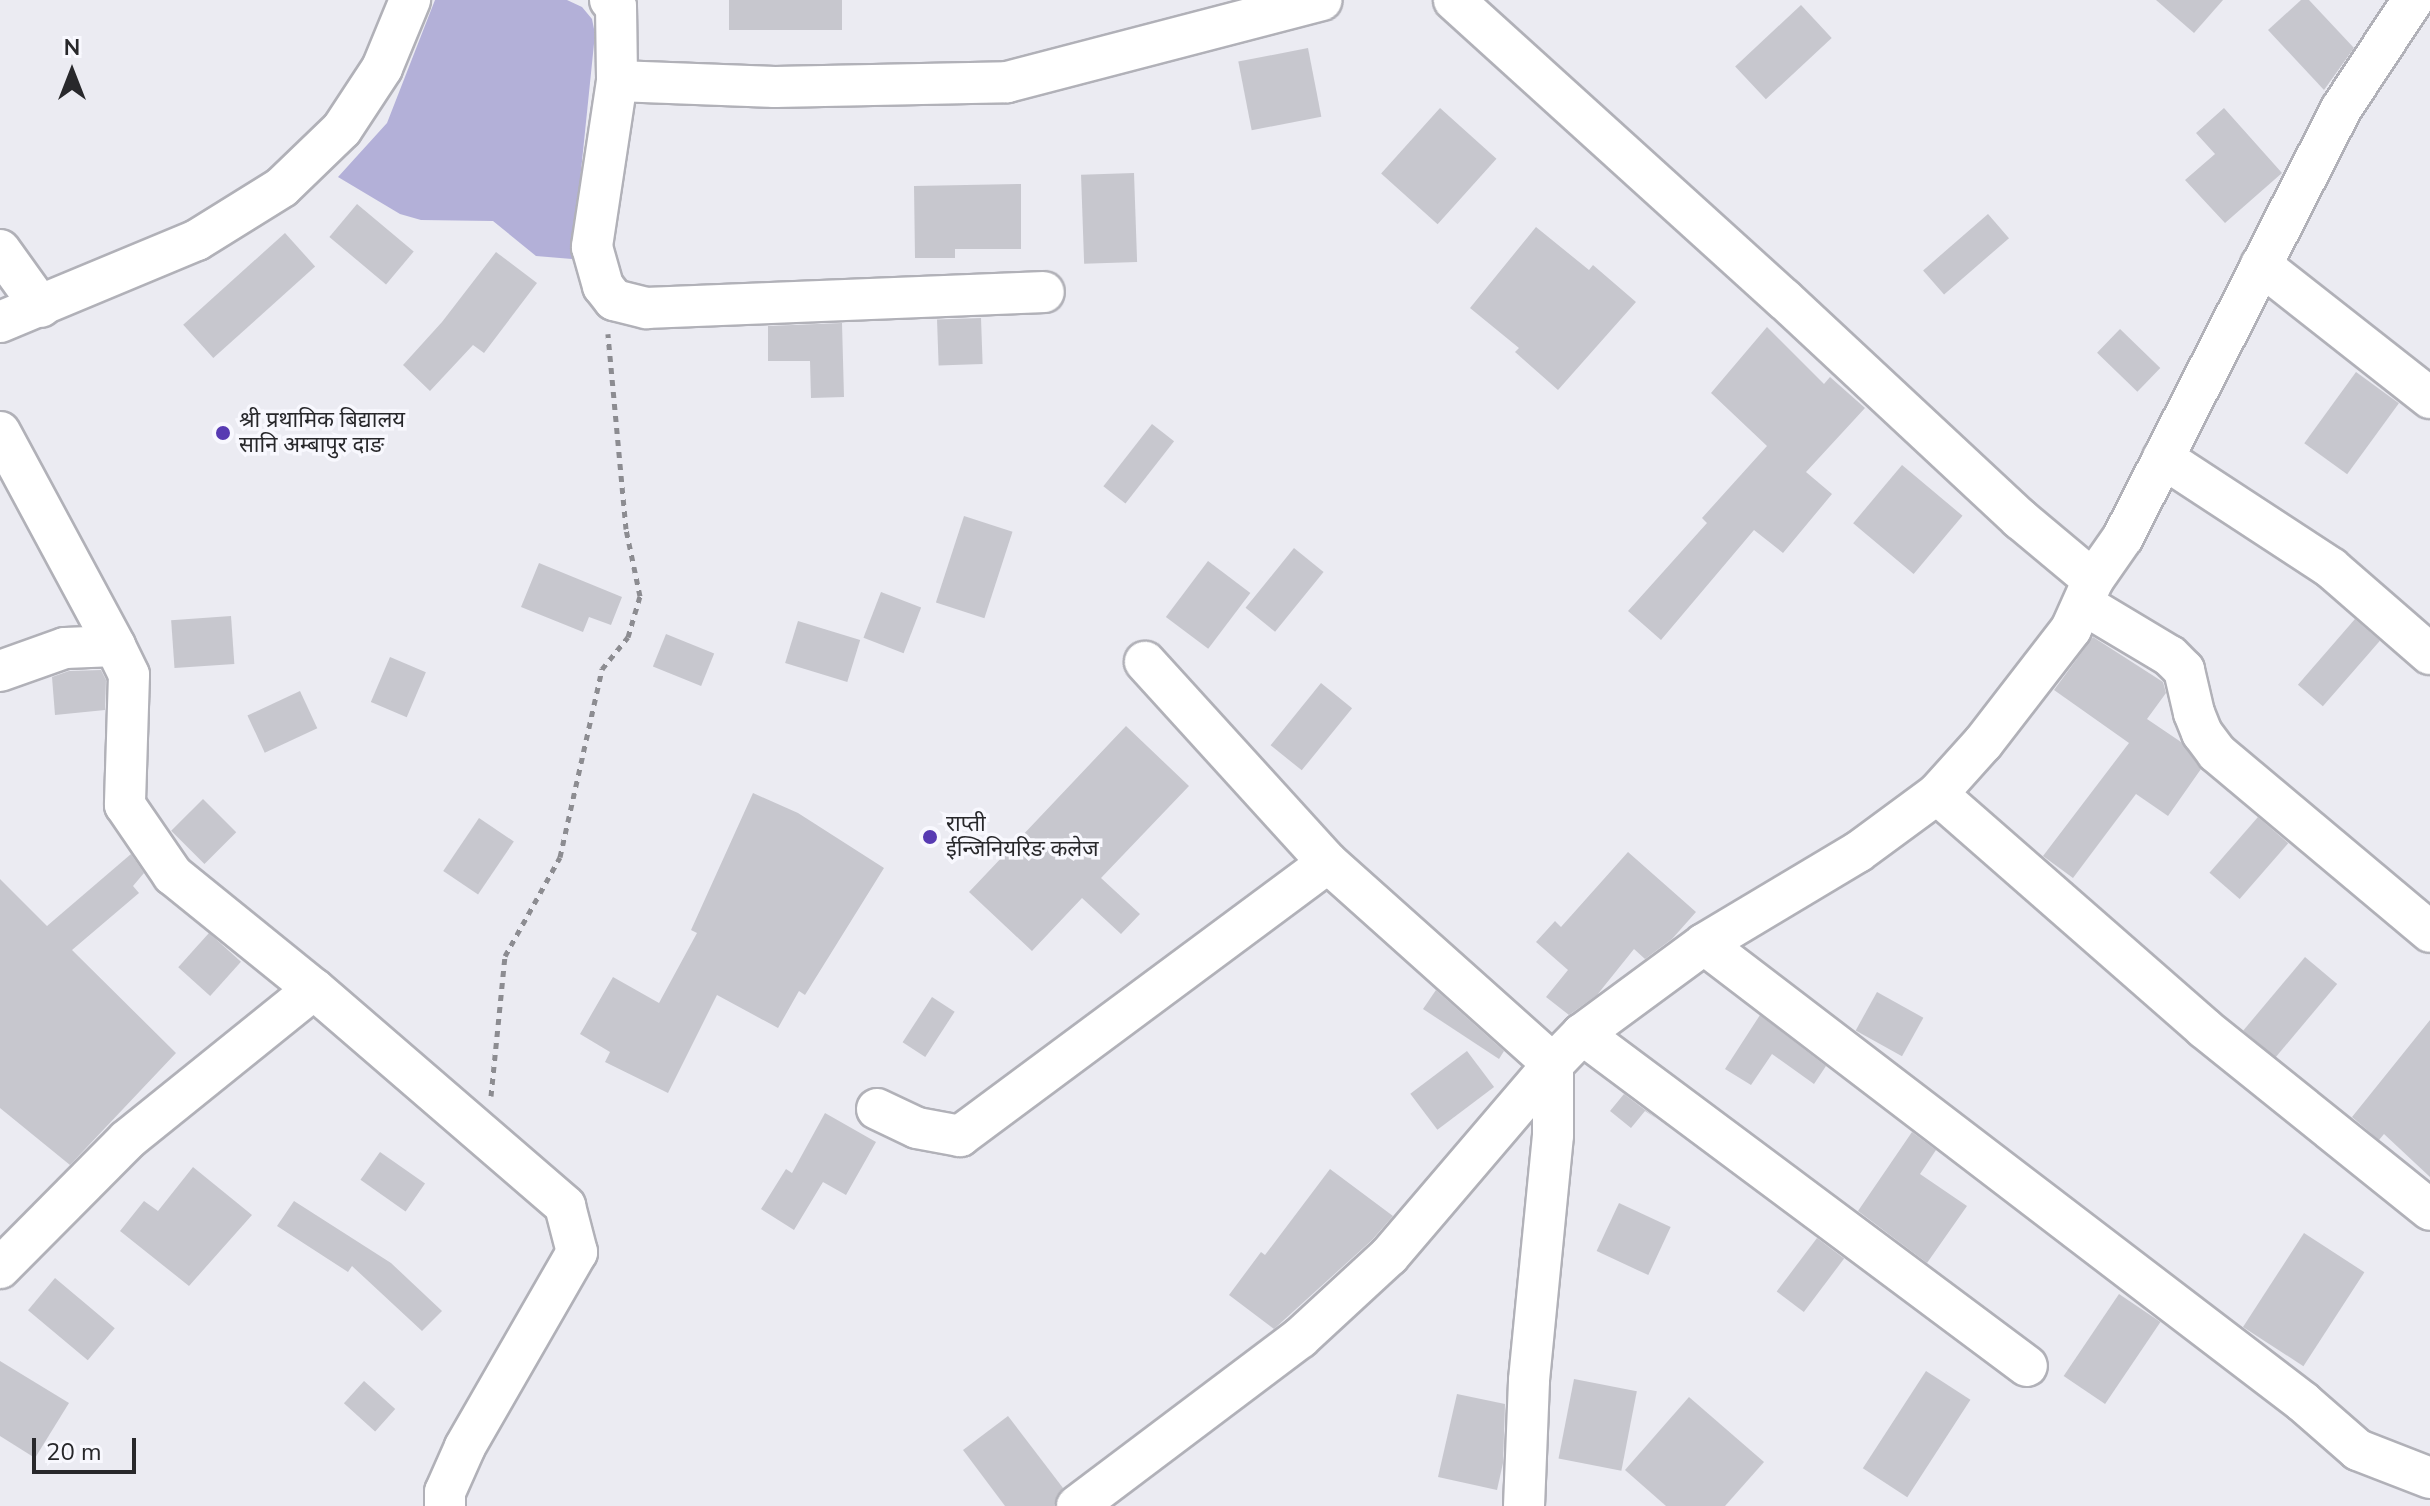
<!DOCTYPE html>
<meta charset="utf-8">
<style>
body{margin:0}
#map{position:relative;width:2430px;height:1506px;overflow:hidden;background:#ebebf2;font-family:"Nunito Sans","Noto Sans Devanagari",sans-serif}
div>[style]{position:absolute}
.forest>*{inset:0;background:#b3b0d8}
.building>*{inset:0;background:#c7c7ce;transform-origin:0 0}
.path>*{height:5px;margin-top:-2.5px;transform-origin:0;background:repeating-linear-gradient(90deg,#8c8c91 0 6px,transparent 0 12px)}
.roads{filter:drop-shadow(2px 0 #b1b1b8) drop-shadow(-2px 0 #b1b1b8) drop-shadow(0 2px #b1b1b8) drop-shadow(0 -2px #b1b1b8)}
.minor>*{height:40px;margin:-20px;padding:0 20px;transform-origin:20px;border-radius:20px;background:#fff}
.dots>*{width:22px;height:22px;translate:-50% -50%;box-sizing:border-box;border:4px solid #f8f8fe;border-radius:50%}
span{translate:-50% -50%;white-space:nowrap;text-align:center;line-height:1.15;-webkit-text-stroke:7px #f8f8fe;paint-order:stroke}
.poi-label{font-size:22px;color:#28282b}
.left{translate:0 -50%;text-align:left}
.north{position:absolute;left:32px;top:32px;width:80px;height:80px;-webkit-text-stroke:6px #f8f8fe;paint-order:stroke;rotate:0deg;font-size:22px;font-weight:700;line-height:32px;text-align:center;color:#28282b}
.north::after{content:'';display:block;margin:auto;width:28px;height:36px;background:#28282b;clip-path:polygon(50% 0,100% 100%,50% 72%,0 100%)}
.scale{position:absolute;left:32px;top:1438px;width:104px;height:36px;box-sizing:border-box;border:4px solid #28282b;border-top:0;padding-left:10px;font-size:24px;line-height:28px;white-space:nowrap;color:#28282b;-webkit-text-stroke:6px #f8f8fe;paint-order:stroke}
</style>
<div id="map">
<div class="forest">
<div style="clip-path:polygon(435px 0,567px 0,582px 7px,592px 19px,595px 34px,572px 259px,536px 256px,493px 221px,421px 220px,400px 214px,338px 177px,387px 123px)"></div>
</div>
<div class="building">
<div style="left:729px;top:0;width:113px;height:30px"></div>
<div style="clip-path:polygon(2156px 0,2223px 0,2194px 33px)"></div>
<div style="clip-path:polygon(2301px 0,2309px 0,2354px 48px,2324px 90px,2268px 30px)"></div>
<div style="left:1801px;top:5px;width:45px;height:90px;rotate:47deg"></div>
<div style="left:1308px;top:48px;width:70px;height:71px;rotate:79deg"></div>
<div style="left:1440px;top:108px;width:76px;height:88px;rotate:42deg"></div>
<div style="clip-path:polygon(2224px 108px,2282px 173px,2225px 223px,2185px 180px,2215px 154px,2196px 133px)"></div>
<div style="left:1134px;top:173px;width:89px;height:53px;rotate:88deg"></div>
<div style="clip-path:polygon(1021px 184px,1021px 249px,955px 249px,955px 258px,915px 258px,914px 186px)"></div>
<div style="left:357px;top:204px;width:74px;height:43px;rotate:40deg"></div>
<div style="left:1988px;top:214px;width:32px;height:86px;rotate:49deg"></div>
<div style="clip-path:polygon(1536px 227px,1589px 270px,1593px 265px,1636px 302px,1558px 390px,1515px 352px,1519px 348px,1470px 308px)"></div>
<div style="left:285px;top:233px;width:45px;height:137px;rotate:48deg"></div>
<div style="clip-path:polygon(496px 252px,537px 283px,484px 353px,473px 345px,430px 391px,403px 365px,442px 322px)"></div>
<div style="left:981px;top:318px;width:46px;height:44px;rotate:88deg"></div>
<div style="clip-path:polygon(842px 323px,844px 397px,811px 398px,810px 361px,768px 361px,768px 326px)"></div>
<div style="clip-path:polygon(1767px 327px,1824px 384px,1830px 377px,1865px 408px,1806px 472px,1832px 494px,1783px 553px,1754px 530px,1661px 640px,1628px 611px,1707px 523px,1702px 518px,1767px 446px,1711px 393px)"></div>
<div style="left:2120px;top:329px;width:56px;height:33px;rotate:44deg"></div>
<div style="left:2356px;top:372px;width:53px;height:88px;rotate:36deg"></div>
<div style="left:1152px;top:424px;width:28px;height:79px;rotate:38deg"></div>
<div style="left:1902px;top:465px;width:79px;height:76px;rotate:40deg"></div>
<div style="left:964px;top:516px;width:51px;height:91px;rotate:18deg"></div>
<div style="left:1294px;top:548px;width:38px;height:77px;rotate:39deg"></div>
<div style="left:1208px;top:561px;width:53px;height:70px;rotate:37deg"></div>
<div style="clip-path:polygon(539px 563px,622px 597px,611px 625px,589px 617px,583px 632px,521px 607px)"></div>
<div style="left:881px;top:592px;width:43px;height:49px;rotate:21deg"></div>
<div style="left:231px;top:616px;width:48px;height:60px;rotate:86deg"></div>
<div style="left:2355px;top:619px;width:33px;height:87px;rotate:41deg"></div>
<div style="left:798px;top:621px;width:65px;height:44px;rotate:17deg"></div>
<div style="left:666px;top:634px;width:52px;height:35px;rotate:22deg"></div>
<div style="clip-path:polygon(2093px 637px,2163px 682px,2166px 693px,2147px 719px,2181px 742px,2201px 769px,2168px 816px,2136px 794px,2073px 878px,2043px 856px,2129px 743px,2054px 690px)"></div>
<div style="left:390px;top:657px;width:39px;height:49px;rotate:23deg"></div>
<div style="clip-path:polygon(101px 670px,106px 680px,105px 710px,55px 715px,52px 677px,69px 671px)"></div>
<div style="left:1321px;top:683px;width:40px;height:80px;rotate:39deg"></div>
<div style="left:300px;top:691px;width:41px;height:58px;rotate:65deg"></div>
<div style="clip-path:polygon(1126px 726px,1189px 786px,1101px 878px,1140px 914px,1121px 934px,1082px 898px,1032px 951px,969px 892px)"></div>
<div style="clip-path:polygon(753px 793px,798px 813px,884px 868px,805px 995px,799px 991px,778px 1028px,717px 995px,668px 1093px,605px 1062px,610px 1052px,580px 1034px,613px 977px,659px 1003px,697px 933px,691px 930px)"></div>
<div style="left:203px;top:799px;width:47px;height:45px;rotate:45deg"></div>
<div style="left:2258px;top:817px;width:40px;height:74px;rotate:41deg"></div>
<div style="left:479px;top:818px;width:42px;height:64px;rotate:34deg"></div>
<div style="clip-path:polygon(1628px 852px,1696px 912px,1672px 939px,1645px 959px,1634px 949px,1597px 995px,1569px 1015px,1546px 997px,1568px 970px,1536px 942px,1555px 921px,1561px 927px)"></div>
<div style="clip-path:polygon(131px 854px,144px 873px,133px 886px,139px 893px,72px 950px,176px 1053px,70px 1165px,0 1108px,0 879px,47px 926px)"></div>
<div style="left:209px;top:933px;width:43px;height:46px;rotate:42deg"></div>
<div style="left:2305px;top:957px;width:42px;height:96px;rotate:40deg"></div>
<div style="clip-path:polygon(1436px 990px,1504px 1051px,1499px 1059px,1423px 1009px)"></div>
<div style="left:1877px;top:992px;width:53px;height:44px;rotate:29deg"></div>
<div style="left:932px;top:997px;width:27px;height:54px;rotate:33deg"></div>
<div style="clip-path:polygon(1760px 1015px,1826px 1066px,1814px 1084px,1772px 1054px,1751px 1085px,1725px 1069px)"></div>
<div style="clip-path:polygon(2430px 1020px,2430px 1177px,2384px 1134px,2379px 1140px,2352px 1117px)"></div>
<div style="left:1467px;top:1051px;width:45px;height:71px;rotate:53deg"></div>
<div style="clip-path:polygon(1624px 1094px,1657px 1119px,1645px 1111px,1631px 1128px,1610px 1111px)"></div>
<div style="clip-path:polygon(825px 1113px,876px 1142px,846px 1195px,823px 1182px,794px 1230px,761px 1209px,786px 1169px,792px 1173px)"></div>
<div style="clip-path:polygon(1912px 1132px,1936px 1150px,1920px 1174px,1967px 1206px,1927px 1263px,1858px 1211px)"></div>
<div style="left:380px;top:1152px;width:55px;height:34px;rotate:35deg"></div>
<div style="clip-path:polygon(193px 1167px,252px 1215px,189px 1286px,120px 1231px,144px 1201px,158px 1211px)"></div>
<div style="clip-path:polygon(1330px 1169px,1393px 1216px,1372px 1240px,1274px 1329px,1229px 1295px,1261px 1252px,1265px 1255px)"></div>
<div style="clip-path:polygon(294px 1201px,391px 1263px,442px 1311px,422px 1331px,352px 1266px,348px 1272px,277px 1226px)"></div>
<div style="left:1619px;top:1203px;width:57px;height:53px;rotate:25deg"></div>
<div style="left:2304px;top:1233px;width:72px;height:112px;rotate:33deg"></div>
<div style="left:1817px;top:1238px;width:34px;height:67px;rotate:37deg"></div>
<div style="left:55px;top:1278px;width:78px;height:42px;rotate:40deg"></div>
<div style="left:2119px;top:1294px;width:50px;height:99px;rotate:34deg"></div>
<div style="clip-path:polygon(0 1361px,69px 1403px,35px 1458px,0 1436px)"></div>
<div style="left:1926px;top:1371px;width:53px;height:116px;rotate:33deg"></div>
<div style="left:1574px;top:1379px;width:64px;height:81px;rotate:11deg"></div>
<div style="left:364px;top:1381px;width:42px;height:30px;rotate:42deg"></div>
<div style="clip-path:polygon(1457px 1394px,1505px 1404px,1503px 1463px,1497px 1490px,1438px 1477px)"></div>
<div style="clip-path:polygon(1689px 1397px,1764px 1462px,1725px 1506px,1666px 1506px,1625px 1470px)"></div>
<div style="clip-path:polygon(1008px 1416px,1063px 1488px,1054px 1506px,1005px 1506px,963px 1450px)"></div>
</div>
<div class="path">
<div style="left:491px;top:1096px;width:141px;rotate:-84.3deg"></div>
<div style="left:505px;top:956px;width:113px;rotate:-60.9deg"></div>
<div style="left:560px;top:857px;width:193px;rotate:-77.4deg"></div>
<div style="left:602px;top:669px;width:41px;rotate:-50.9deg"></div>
<div style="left:628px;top:637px;width:43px;rotate:-73.7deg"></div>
<div style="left:640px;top:596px;width:68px;rotate:-101.8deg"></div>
<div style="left:626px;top:529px;width:196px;rotate:-95.3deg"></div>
</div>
<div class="roads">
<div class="minor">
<div style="left:610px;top:0;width:8px;rotate:45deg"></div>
<div style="left:616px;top:6px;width:75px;rotate:89.2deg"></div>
<div style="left:617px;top:81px;width:168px;rotate:98.6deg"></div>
<div style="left:592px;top:247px;width:41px;rotate:74.2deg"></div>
<div style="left:603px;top:286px;width:18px;rotate:52deg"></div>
<div style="left:614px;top:300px;width:34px;rotate:14deg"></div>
<div style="left:647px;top:308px;width:397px;rotate:-2.3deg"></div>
<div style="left:1454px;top:0;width:445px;rotate:42.2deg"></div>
<div style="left:1784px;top:299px;width:323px;rotate:43deg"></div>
<div style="left:2020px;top:519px;width:95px;rotate:39.9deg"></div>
<div style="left:617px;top:81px;width:158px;rotate:2.2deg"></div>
<div style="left:775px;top:87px;width:232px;rotate:-1.2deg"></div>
<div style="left:1007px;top:82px;width:325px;rotate:-14.6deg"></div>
<div style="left:0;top:250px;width:70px;rotate:54.3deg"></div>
<div style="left:2261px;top:265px;width:215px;rotate:38.2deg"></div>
<div style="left:0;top:322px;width:213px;rotate:-22.6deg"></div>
<div style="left:197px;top:240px;width:100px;rotate:-31.9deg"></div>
<div style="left:282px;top:187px;width:83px;rotate:-44deg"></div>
<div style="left:342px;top:129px;width:73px;rotate:-56.7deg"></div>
<div style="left:382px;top:68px;width:74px;rotate:-67.6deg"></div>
<div style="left:0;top:432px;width:243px;rotate:61.7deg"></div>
<div style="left:2163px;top:458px;width:201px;rotate:33.2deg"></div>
<div style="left:2331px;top:568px;width:131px;rotate:41deg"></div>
<div style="left:2083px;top:604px;width:101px;rotate:30.9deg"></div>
<div style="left:2170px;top:656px;width:20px;rotate:45deg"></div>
<div style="left:2184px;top:670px;width:44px;rotate:76.9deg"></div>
<div style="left:2194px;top:713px;width:22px;rotate:68deg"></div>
<div style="left:2202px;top:733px;width:25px;rotate:53deg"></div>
<div style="left:2217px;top:753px;width:278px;rotate:40deg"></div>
<div style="left:0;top:671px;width:69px;rotate:-19.5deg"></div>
<div style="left:65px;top:648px;width:50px;rotate:-2.3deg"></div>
<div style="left:115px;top:646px;width:32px;rotate:64deg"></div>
<div style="left:129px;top:675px;width:130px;rotate:91.8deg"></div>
<div style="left:125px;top:805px;width:85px;rotate:55.6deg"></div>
<div style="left:173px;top:875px;width:181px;rotate:39deg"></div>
<div style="left:314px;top:989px;width:332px;rotate:40.8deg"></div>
<div style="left:565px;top:1206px;width:48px;rotate:75.4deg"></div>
<div style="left:577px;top:1252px;width:225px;rotate:119.9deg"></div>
<div style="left:465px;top:1447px;width:49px;rotate:114deg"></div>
<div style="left:445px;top:1492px;width:14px;rotate:90deg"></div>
<div style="left:1937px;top:794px;width:355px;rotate:41.2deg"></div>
<div style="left:2204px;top:1028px;width:290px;rotate:38.8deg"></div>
<div style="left:1704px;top:944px;width:754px;rotate:37.4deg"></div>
<div style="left:2303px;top:1402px;width:73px;rotate:41.1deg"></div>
<div style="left:2358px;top:1450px;width:77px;rotate:21.3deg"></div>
<div style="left:1582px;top:1034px;width:555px;rotate:36.73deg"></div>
<div style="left:877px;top:1109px;width:44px;rotate:25.4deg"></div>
<div style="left:917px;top:1128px;width:44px;rotate:10.5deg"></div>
<div style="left:960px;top:1136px;width:458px;rotate:-36.6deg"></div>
<div style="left:0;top:1268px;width:180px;rotate:-45.2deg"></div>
<div style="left:127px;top:1140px;width:240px;rotate:-38.9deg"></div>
<div style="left:1077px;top:1506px;width:279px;rotate:-37deg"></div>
<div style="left:1300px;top:1338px;width:121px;rotate:-42.7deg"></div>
<div style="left:1389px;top:1256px;width:253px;rotate:-49.5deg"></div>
<div style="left:1553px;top:1064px;width:302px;rotate:-138.2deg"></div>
<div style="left:1328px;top:863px;width:272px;rotate:-132.3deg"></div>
<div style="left:1524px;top:1506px;width:126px;rotate:-87.7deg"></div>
<div style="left:1529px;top:1380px;width:246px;rotate:-84.4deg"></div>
<div style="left:1553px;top:1135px;width:71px;rotate:-90deg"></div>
<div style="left:1553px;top:1064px;width:42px;rotate:-46deg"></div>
<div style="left:1582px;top:1034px;width:152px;rotate:-36.4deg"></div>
<div style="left:1704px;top:944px;width:179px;rotate:-30.9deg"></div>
<div style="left:1858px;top:852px;width:98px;rotate:-36.3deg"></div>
<div style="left:1937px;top:794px;width:69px;rotate:-48deg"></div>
<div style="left:1983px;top:743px;width:144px;rotate:-52.3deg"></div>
<div style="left:2071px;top:629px;width:54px;rotate:-65.8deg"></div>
<div style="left:2093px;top:580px;width:52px;rotate:-55.1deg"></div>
<div style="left:2123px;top:537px;width:480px;rotate:-63deg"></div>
<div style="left:2341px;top:109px;width:131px;rotate:-56.6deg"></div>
</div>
</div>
<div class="dots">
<div style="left:223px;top:433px;background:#573ab2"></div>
<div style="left:930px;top:837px;background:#573ab2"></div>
</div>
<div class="poi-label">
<span class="left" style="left:239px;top:433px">श्री प्रथामिक बिद्यालय<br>सानि अम्बापुर दाङ</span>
<span class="left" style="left:946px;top:837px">राप्ती<br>ईन्जिनियरिङ कलेज</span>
</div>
<div class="north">N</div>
<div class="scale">20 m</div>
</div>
